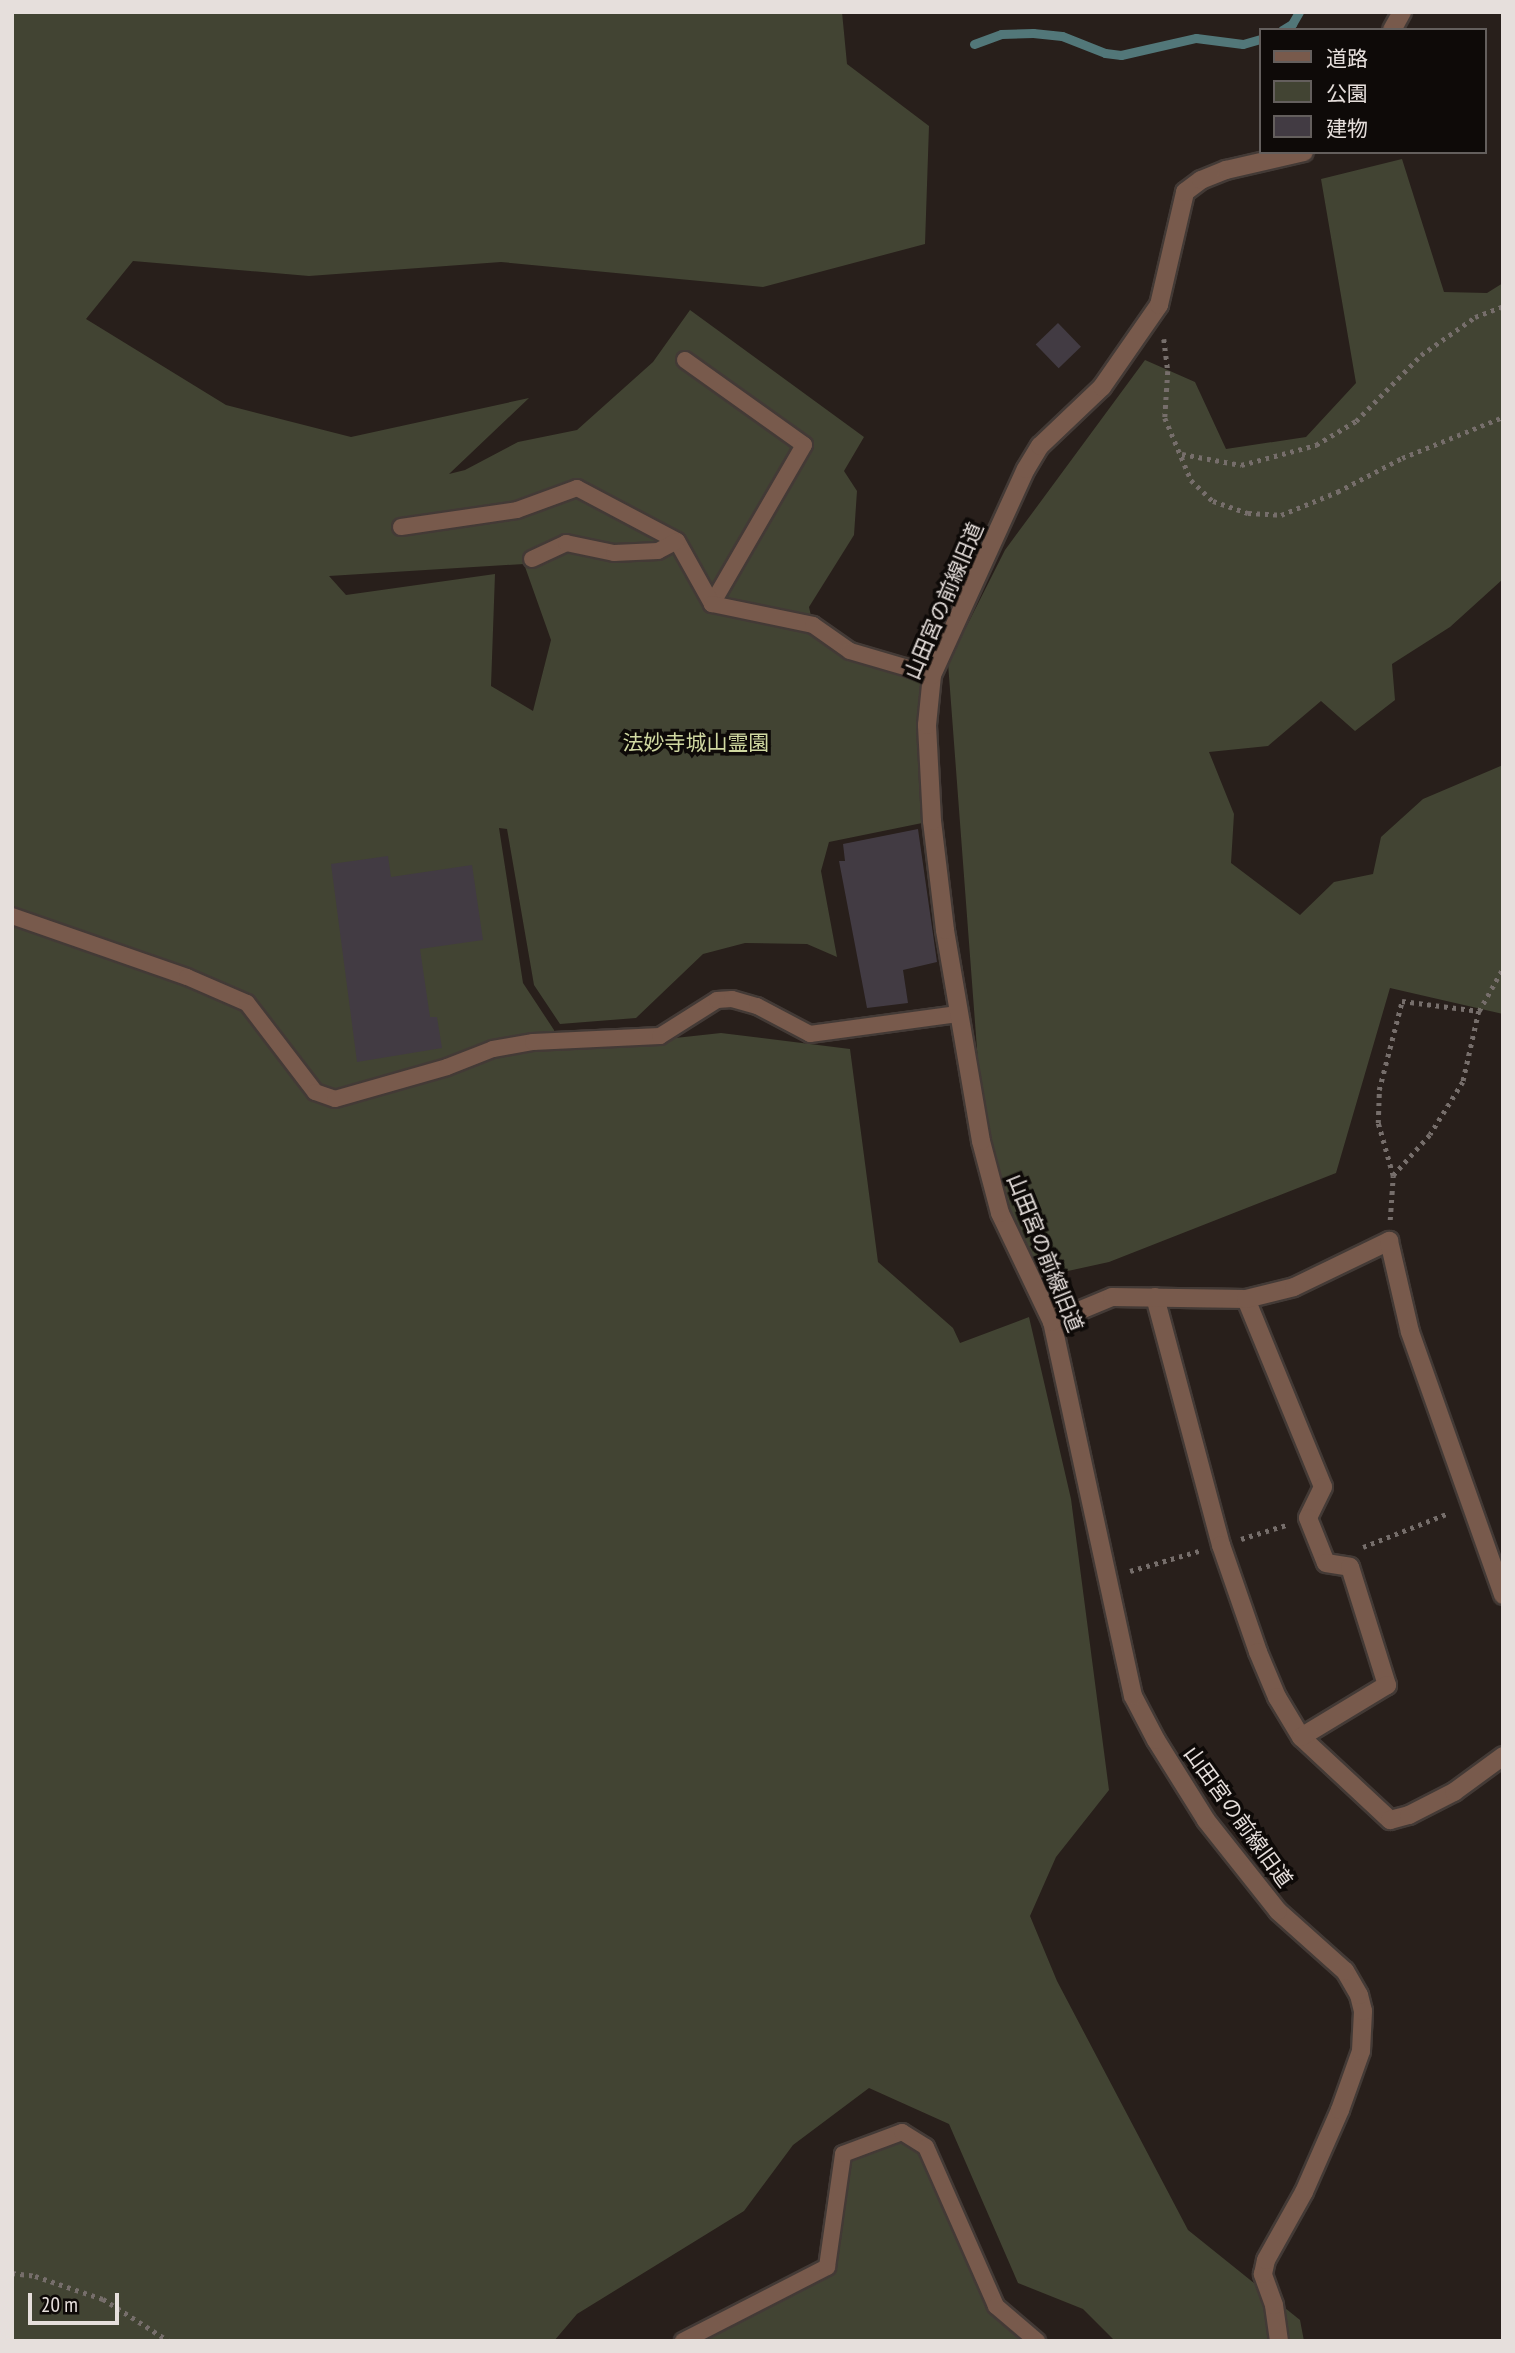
<!DOCTYPE html>
<meta charset="utf-8">
<style>
body{margin:0}
#map{position:relative;width:1515px;height:2353px;overflow:hidden;background:#281f1b;font-family:"PT Sans Narrow","Noto Sans JP",sans-serif}
div>[style]{position:absolute}
.green>*{inset:0;background:#424433}
.stream>*{height:9px;margin:-4.5px;padding:0 4.5px;transform-origin:4.5px;border-radius:4.5px;background:#527779}
.building>*{inset:0;background:#423b43;transform-origin:0 0}
.path>*{height:4.5px;margin-top:-2.25px;transform-origin:0;background:repeating-linear-gradient(90deg,#766e6b 0 3.5px,transparent 0 8.5px)}
.roads{filter:drop-shadow(2px 0 #433a36) drop-shadow(-2px 0 #433a36) drop-shadow(0 2px #433a36) drop-shadow(0 -2px #433a36)}
.lane>*{height:16px;margin:-8px;padding:0 8px;transform-origin:8px;border-radius:8px;background:#785a4c}
.street>*{height:18px;margin:-9px;padding:0 9px;transform-origin:9px;border-radius:9px;background:#785a4c}
span{translate:-50% -50%;white-space:nowrap;text-align:center;line-height:1.15;-webkit-text-stroke:7px #0e0a08;paint-order:stroke}
.street-label{font-size:21px;color:#e6dfdc}
.park-label{font-size:21px;color:#d0d8a1}
.frame{position:absolute;inset:0;border:14px solid #e6dfdc;pointer-events:none}
.legend{position:absolute;left:1259px;top:28px;width:228px;height:126px;box-sizing:border-box;background:#0e0a08;border:2px solid #645f5d;margin:0;padding:9px 12px;list-style:none;font-size:21px;color:#e6dfdc}
.legend li{display:flex;align-items:center;gap:14px;height:35px}
.legend b{width:35px;border:2px solid #645f5d}
.scale{position:absolute;left:28px;top:2293px;width:91px;height:32px;box-sizing:border-box;border:4px solid #e6dfdc;border-top:0;padding-left:9px;font-size:21px;line-height:24px;white-space:nowrap;color:#e6dfdc;-webkit-text-stroke:5px #0e0a08;paint-order:stroke}
</style>
<div id="map">
<div class="green">
<div style="clip-path:polygon(evenodd,12px 12px,842px 12px,847px 64px,929px 126px,925px 244px,763px 287px,501px 262px,309px 276px,133px 261px,86px 319px,226px 405px,351px 437px,529px 398px,449px 474px,465px 470px,518px 442px,577px 430px,653px 362px,690px 310px,864px 437px,844px 471px,857px 491px,854px 535px,809px 607px,813px 625px,850px 651px,932px 675px,932px 821px,829px 842px,821px 871px,837px 957px,807px 944px,745px 943px,703px 954px,636px 1018px,560px 1024px,534px 985px,507px 829px,499px 828px,523px 983px,554px 1030px,556px 1051px,721px 1033px,850px 1049px,878px 1262px,953px 1328px,960px 1343px,1029px 1317px,1071px 1499px,1109px 1790px,1056px 1857px,1030px 1916px,1057px 1981px,1188px 2230px,1300px 2320px,1304px 2341px,1115px 2341px,1083px 2309px,1018px 2283px,949px 2124px,869px 2088px,793px 2145px,744px 2211px,577px 2314px,554px 2341px,12px 2341px,12px 12px,524px 564px,551px 640px,533px 711px,491px 686px,495px 574px,346px 595px,329px 576px,524px 564px)"></div>
<div style="clip-path:polygon(1402px 159px,1444px 292px,1487px 293px,1503px 283px,1503px 579px,1450px 627px,1392px 664px,1395px 700px,1355px 731px,1321px 701px,1268px 746px,1209px 752px,1234px 814px,1231px 863px,1300px 915px,1334px 882px,1373px 874px,1381px 837px,1423px 799px,1503px 765px,1503px 1014px,1390px 988px,1336px 1173px,1109px 1262px,1045px 1276px,1015px 1227px,983px 1129px,948px 663px,1005px 550px,1145px 360px,1195px 382px,1226px 449px,1306px 437px,1356px 383px,1321px 179px)"></div>
<div style="clip-path:polygon(902px 2132px,926px 2147px,996px 2306px,1037px 2341px,683px 2341px,826px 2267px,843px 2154px)"></div>
</div>
<div class="stream">
<div style="left:1282px;top:30px;width:12px;rotate:-31deg"></div>
<div style="left:1292px;top:24px;width:14px;rotate:-60deg"></div>
<div style="left:974px;top:44px;width:29px;rotate:-20deg"></div>
<div style="left:1001px;top:34px;width:32px;rotate:-2deg"></div>
<div style="left:1033px;top:33px;width:29px;rotate:6deg"></div>
<div style="left:1062px;top:36px;width:46px;rotate:21.6deg"></div>
<div style="left:1105px;top:53px;width:16px;rotate:7deg"></div>
<div style="left:1121px;top:55px;width:77px;rotate:-12.8deg"></div>
<div style="left:1196px;top:38px;width:47px;rotate:7.3deg"></div>
<div style="left:1243px;top:44px;width:19px;rotate:-16deg"></div>
</div>
<div class="building">
<div style="left:1058px;top:323px;width:33px;height:31px;rotate:46deg"></div>
<div style="clip-path:polygon(918px 829px,937px 962px,903px 970px,908px 1003px,867px 1008px,839px 861px,845px 861px,843px 844px)"></div>
<div style="clip-path:polygon(388px 856px,391px 877px,472px 865px,483px 940px,420px 949px,430px 1017px,437px 1017px,442px 1048px,357px 1062px,331px 864px)"></div>
</div>
<div class="path">
<div style="left:1164px;top:339px;width:32px;rotate:83deg"></div>
<div style="left:1168px;top:371px;width:47px;rotate:93.7deg"></div>
<div style="left:1165px;top:418px;width:67px;rotate:67.2deg"></div>
<div style="left:1191px;top:480px;width:30px;rotate:44deg"></div>
<div style="left:1213px;top:501px;width:37px;rotate:19deg"></div>
<div style="left:1248px;top:513px;width:33px;rotate:3deg"></div>
<div style="left:1281px;top:515px;width:61px;rotate:-22.3deg"></div>
<div style="left:1337px;top:492px;width:73px;rotate:-27.6deg"></div>
<div style="left:1402px;top:458px;width:109px;rotate:-22.1deg"></div>
<div style="left:1182px;top:454px;width:60px;rotate:10.6deg"></div>
<div style="left:1241px;top:465px;width:78px;rotate:-14.9deg"></div>
<div style="left:1316px;top:445px;width:47px;rotate:-31deg"></div>
<div style="left:1356px;top:421px;width:93px;rotate:-45.4deg"></div>
<div style="left:1421px;top:355px;width:66px;rotate:-35.1deg"></div>
<div style="left:1475px;top:317px;width:30px;rotate:-21deg"></div>
<div style="left:1479px;top:1011px;width:49px;rotate:-60.8deg"></div>
<div style="left:1390px;top:1220px;width:44px;rotate:-86.1deg"></div>
<div style="left:1393px;top:1176px;width:55px;rotate:-105.8deg"></div>
<div style="left:1378px;top:1123px;width:33px;rotate:-88deg"></div>
<div style="left:1379px;top:1090px;width:92px;rotate:-75.5deg"></div>
<div style="left:1402px;top:1001px;width:78px;rotate:7.4deg"></div>
<div style="left:1479px;top:1011px;width:73px;rotate:102.7deg"></div>
<div style="left:1463px;top:1082px;width:62px;rotate:121.9deg"></div>
<div style="left:1430px;top:1135px;width:55px;rotate:132.1deg"></div>
<div style="left:1241px;top:1539px;width:47px;rotate:-17.3deg"></div>
<div style="left:1363px;top:1547px;width:92px;rotate:-21.6deg"></div>
<div style="left:1130px;top:1571px;width:72px;rotate:-16.2deg"></div>
<div style="left:12px;top:2273px;width:23px;rotate:7deg"></div>
<div style="left:35px;top:2276px;width:72px;rotate:18.7deg"></div>
<div style="left:103px;top:2299px;width:78px;rotate:32.5deg"></div>
</div>
<div class="roads">
<div class="lane">
<div style="left:685px;top:360px;width:146px;rotate:35.5deg"></div>
<div style="left:804px;top:445px;width:184px;rotate:120.1deg"></div>
<div style="left:401px;top:527px;width:117px;rotate:-8.3deg"></div>
<div style="left:517px;top:510px;width:64px;rotate:-20.1deg"></div>
<div style="left:577px;top:488px;width:113px;rotate:27.9deg"></div>
<div style="left:677px;top:541px;width:72px;rotate:60.9deg"></div>
<div style="left:712px;top:604px;width:103px;rotate:11.7deg"></div>
<div style="left:813px;top:625px;width:45px;rotate:35.1deg"></div>
<div style="left:850px;top:651px;width:85px;rotate:16.3deg"></div>
<div style="left:532px;top:559px;width:38px;rotate:-25deg"></div>
<div style="left:566px;top:543px;width:49px;rotate:11.8deg"></div>
<div style="left:614px;top:553px;width:44px;rotate:-2.6deg"></div>
<div style="left:658px;top:551px;width:21px;rotate:-28deg"></div>
<div style="left:12px;top:916px;width:185px;rotate:19.2deg"></div>
<div style="left:187px;top:977px;width:65px;rotate:23.4deg"></div>
<div style="left:247px;top:1003px;width:112px;rotate:52.6deg"></div>
<div style="left:315px;top:1092px;width:21px;rotate:19deg"></div>
<div style="left:335px;top:1099px;width:116px;rotate:-15.9deg"></div>
<div style="left:447px;top:1067px;width:49px;rotate:-21.4deg"></div>
<div style="left:493px;top:1049px;width:41px;rotate:-9.9deg"></div>
<div style="left:533px;top:1042px;width:127px;rotate:-2.7deg"></div>
<div style="left:660px;top:1036px;width:67px;rotate:-32.3deg"></div>
<div style="left:717px;top:1000px;width:15px;rotate:-4deg"></div>
<div style="left:732px;top:999px;width:26px;rotate:16deg"></div>
<div style="left:757px;top:1006px;width:60px;rotate:27.8deg"></div>
<div style="left:810px;top:1034px;width:149px;rotate:-7.7deg"></div>
<div style="left:683px;top:2341px;width:162px;rotate:-27.2deg"></div>
<div style="left:827px;top:2267px;width:114px;rotate:-81.9deg"></div>
<div style="left:843px;top:2154px;width:63px;rotate:-20.4deg"></div>
<div style="left:902px;top:2132px;width:28px;rotate:32deg"></div>
<div style="left:926px;top:2147px;width:174px;rotate:66.2deg"></div>
<div style="left:996px;top:2306px;width:54px;rotate:40.5deg"></div>
</div>
<div class="street">
<div style="left:1392px;top:30px;width:21px;rotate:-61deg"></div>
<div style="left:1155px;top:1297px;width:257px;rotate:75.1deg"></div>
<div style="left:1221px;top:1545px;width:113px;rotate:70.9deg"></div>
<div style="left:1258px;top:1652px;width:49px;rotate:67.1deg"></div>
<div style="left:1277px;top:1697px;width:47px;rotate:59deg"></div>
<div style="left:1301px;top:1737px;width:122px;rotate:43deg"></div>
<div style="left:1390px;top:1820px;width:20px;rotate:-15deg"></div>
<div style="left:1409px;top:1815px;width:51px;rotate:-27.1deg"></div>
<div style="left:1454px;top:1792px;width:61px;rotate:-36.3deg"></div>
<div style="left:1246px;top:1299px;width:203px;rotate:67.7deg"></div>
<div style="left:1323px;top:1487px;width:34px;rotate:116deg"></div>
<div style="left:1308px;top:1518px;width:48px;rotate:68.2deg"></div>
<div style="left:1326px;top:1563px;width:24px;rotate:9deg"></div>
<div style="left:1350px;top:1567px;width:124px;rotate:72.6deg"></div>
<div style="left:1387px;top:1685px;width:100px;rotate:148.8deg"></div>
<div style="left:1052px;top:1322px;width:65px;rotate:-22.6deg"></div>
<div style="left:1112px;top:1297px;width:134px;rotate:0.9deg"></div>
<div style="left:1246px;top:1299px;width:49px;rotate:-14deg"></div>
<div style="left:1294px;top:1287px;width:106px;rotate:-25.8deg"></div>
<div style="left:1389px;top:1241px;width:93px;rotate:77deg"></div>
<div style="left:1410px;top:1332px;width:279px;rotate:70.5deg"></div>
<div style="left:1279px;top:2341px;width:36px;rotate:-98deg"></div>
<div style="left:1274px;top:2305px;width:33px;rotate:-110deg"></div>
<div style="left:1263px;top:2274px;width:14px;rotate:-78deg"></div>
<div style="left:1266px;top:2260px;width:78px;rotate:-60.8deg"></div>
<div style="left:1304px;top:2192px;width:90px;rotate:-66.3deg"></div>
<div style="left:1340px;top:2110px;width:63px;rotate:-70.4deg"></div>
<div style="left:1361px;top:2051px;width:40px;rotate:-87.1deg"></div>
<div style="left:1363px;top:2011px;width:16px;rotate:-104deg"></div>
<div style="left:1359px;top:1995px;width:28px;rotate:-120deg"></div>
<div style="left:1345px;top:1971px;width:90px;rotate:-138.2deg"></div>
<div style="left:1278px;top:1911px;width:116px;rotate:-128.4deg"></div>
<div style="left:1206px;top:1820px;width:94px;rotate:-122deg"></div>
<div style="left:1156px;top:1740px;width:50px;rotate:-117.6deg"></div>
<div style="left:1133px;top:1696px;width:383px;rotate:-102.2deg"></div>
<div style="left:1052px;top:1322px;width:121px;rotate:-115.5deg"></div>
<div style="left:1000px;top:1213px;width:74px;rotate:-104.8deg"></div>
<div style="left:981px;top:1141px;width:214px;rotate:-99.7deg"></div>
<div style="left:945px;top:930px;width:110px;rotate:-96.8deg"></div>
<div style="left:932px;top:821px;width:96px;rotate:-93deg"></div>
<div style="left:927px;top:725px;width:50px;rotate:-84.3deg"></div>
<div style="left:932px;top:675px;width:226px;rotate:-65.5deg"></div>
<div style="left:1026px;top:469px;width:27px;rotate:-59deg"></div>
<div style="left:1040px;top:446px;width:86px;rotate:-43.6deg"></div>
<div style="left:1102px;top:387px;width:100px;rotate:-55.2deg"></div>
<div style="left:1159px;top:305px;width:116px;rotate:-77deg"></div>
<div style="left:1185px;top:192px;width:20px;rotate:-37deg"></div>
<div style="left:1201px;top:180px;width:27px;rotate:-22deg"></div>
<div style="left:1226px;top:170px;width:80px;rotate:-13deg"></div>
</div>
</div>
<div class="street-label">
<span style="left:944px;top:601px;rotate:-67deg">山田宮の前線旧道</span>
<span style="left:1045px;top:1253px;rotate:68deg">山田宮の前線旧道</span>
<span style="left:1238px;top:1817px;rotate:54deg">山田宮の前線旧道</span>
</div>
<div class="park-label">
<span style="left:696px;top:743px">法妙寺城山霊園</span>
</div>
<div class="frame"></div>
<ul class="legend">
<li><b style="height:9px;background:#785a4c"></b>道路</li>
<li><b style="height:19px;background:#424433"></b>公園</li>
<li><b style="height:19px;background:#423b43"></b>建物</li>
</ul>
<div class="scale">20 m</div>
</div>
